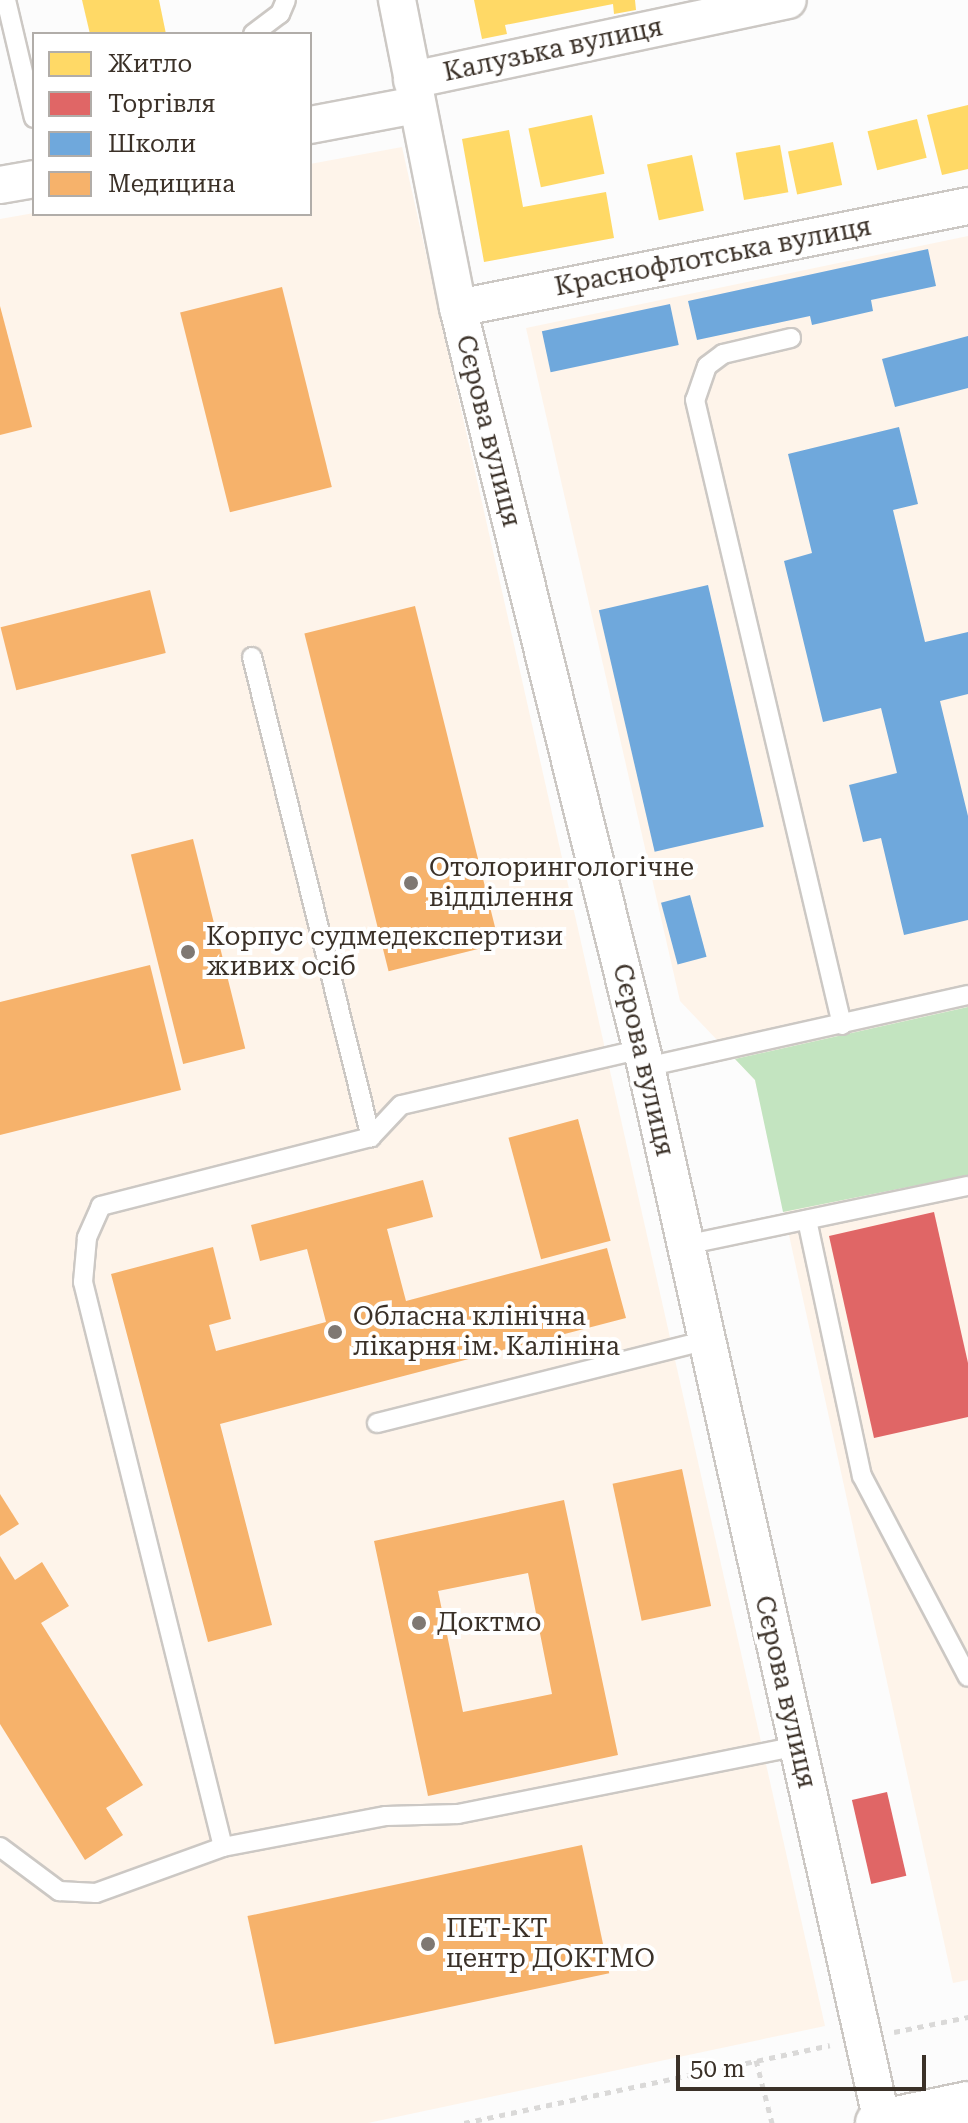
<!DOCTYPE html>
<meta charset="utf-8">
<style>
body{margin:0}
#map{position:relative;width:968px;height:2123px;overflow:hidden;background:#fcfcfc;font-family:"Roboto Serif",serif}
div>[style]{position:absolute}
.built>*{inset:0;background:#fef4ea}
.forest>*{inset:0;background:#c3e4c0}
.homes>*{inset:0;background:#ffd966;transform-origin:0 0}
.shops>*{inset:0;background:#e06666;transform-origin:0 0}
.schools>*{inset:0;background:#6fa8dc;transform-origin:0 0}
.health>*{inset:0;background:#f6b26b;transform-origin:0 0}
.path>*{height:5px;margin-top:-2.5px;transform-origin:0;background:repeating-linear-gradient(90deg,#dad9d8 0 6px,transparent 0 12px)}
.roads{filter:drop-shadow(2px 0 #ccc8c4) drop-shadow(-2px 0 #ccc8c4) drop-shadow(0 2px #ccc8c4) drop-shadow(0 -2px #ccc8c4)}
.lane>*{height:18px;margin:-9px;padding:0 9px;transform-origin:9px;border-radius:9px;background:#fff}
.street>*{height:36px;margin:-18px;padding:0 18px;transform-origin:18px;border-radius:18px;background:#fff}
.secondary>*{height:44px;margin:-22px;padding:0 22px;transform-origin:22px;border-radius:22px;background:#fff}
.dots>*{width:22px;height:22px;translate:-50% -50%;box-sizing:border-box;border:4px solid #fff;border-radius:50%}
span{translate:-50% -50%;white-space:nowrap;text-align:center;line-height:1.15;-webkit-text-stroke:8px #fff;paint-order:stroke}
.street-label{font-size:26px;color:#3b3128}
.poi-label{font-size:26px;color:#3b3128}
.left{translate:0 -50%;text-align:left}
.legend{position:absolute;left:32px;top:32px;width:280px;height:184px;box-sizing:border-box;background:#fff;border:2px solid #b1ada9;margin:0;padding:10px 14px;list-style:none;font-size:24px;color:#3b3128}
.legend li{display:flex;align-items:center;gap:16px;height:40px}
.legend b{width:40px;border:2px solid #b1ada9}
.scale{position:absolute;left:676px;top:2055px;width:250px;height:36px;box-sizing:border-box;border:4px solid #3b3128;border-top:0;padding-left:10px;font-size:24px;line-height:28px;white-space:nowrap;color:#3b3128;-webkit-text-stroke:6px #fff;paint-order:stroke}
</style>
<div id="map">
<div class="built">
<div style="clip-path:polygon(402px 147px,825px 2026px,368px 2123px,0 2123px,0 219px,34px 213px,310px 214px,310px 164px)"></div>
<div style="clip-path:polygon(968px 236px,968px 1980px,953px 1983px,755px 1080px,680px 1001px,526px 328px)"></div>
</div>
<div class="forest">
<div style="clip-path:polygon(968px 1007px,968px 1175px,783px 1212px,755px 1080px,735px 1059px)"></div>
</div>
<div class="homes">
<div style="clip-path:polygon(82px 0,159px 0,166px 34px,90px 34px)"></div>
<div style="clip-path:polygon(474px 0,635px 0,636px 10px,614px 14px,613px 4px,505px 25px,507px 34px,482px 39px)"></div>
<div style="clip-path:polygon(968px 105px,968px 169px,942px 175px,927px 115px)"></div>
<div style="left:592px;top:115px;width:60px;height:65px;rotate:78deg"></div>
<div style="left:917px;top:119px;width:40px;height:51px;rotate:76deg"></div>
<div style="clip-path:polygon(509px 130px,523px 207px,606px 192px,614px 238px,484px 262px,462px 139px)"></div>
<div style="left:833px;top:142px;width:44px;height:46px;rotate:78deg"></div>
<div style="left:780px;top:145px;width:48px;height:45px;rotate:80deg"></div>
<div style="left:692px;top:155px;width:57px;height:46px;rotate:78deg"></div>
</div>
<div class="shops">
<div style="clip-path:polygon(934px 1212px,968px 1363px,968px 1417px,874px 1438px,829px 1236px)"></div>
<div style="left:887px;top:1792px;width:86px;height:36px;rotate:77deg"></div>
</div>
<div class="schools">
<div style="clip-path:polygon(928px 249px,936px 286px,871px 300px,873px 311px,812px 325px,810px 316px,697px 340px,688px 301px)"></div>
<div style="left:670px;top:304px;width:42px;height:131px;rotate:78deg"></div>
<div style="clip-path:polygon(968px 336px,968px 388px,895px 407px,882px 359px)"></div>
<div style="clip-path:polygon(899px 427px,918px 504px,893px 510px,925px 642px,968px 632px,968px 694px,940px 701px,968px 816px,968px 920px,904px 935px,881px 838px,863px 842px,849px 785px,897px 773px,881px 708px,823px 722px,784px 561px,812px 553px,788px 454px)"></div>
<div style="left:708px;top:585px;width:248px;height:112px;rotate:77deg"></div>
<div style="left:690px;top:895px;width:64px;height:30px;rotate:75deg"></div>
</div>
<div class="health">
<div style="left:282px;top:287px;width:206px;height:105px;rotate:76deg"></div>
<div style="clip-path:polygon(0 306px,32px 427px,0 435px)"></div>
<div style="left:150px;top:590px;width:65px;height:154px;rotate:76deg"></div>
<div style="left:415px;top:606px;width:348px;height:114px;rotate:76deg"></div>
<div style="left:193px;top:839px;width:216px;height:64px;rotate:76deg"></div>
<div style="clip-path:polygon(150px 965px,181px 1090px,0 1135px,0 1002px)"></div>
<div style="left:578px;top:1119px;width:126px;height:72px;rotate:75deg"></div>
<div style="clip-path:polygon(423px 1180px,433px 1217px,387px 1229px,406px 1301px,607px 1248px,626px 1318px,220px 1424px,272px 1625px,208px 1642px,111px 1274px,213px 1247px,231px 1319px,209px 1325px,216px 1351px,326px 1322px,307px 1249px,260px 1261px,251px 1225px)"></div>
<div style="left:682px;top:1469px;width:140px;height:71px;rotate:78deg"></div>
<div style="clip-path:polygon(0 1494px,19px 1524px,0 1536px)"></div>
<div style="clip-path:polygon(evenodd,564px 1500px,618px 1755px,428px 1796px,374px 1541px,564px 1500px,528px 1573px,552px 1694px,463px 1712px,438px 1591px,528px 1573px)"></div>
<div style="clip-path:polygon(0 1556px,15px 1580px,42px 1562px,69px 1606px,41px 1623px,143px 1785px,106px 1808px,123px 1835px,85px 1860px,0 1724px)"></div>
<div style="left:582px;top:1845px;width:131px;height:342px;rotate:78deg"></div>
</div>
<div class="path">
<div style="left:894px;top:2032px;width:76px;rotate:-11.5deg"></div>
<div style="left:756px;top:2060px;width:65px;rotate:75.7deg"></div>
<div style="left:464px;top:2123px;width:374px;rotate:-12deg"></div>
</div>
<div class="roads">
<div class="lane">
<div style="left:6px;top:0;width:121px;rotate:76.7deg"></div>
<div style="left:253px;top:34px;width:34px;rotate:-37deg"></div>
<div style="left:280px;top:14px;width:15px;rotate:-67deg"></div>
<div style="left:791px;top:338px;width:70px;rotate:166.8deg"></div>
<div style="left:723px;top:354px;width:20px;rotate:143deg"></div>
<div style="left:707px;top:366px;width:36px;rotate:109deg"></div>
<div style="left:695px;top:400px;width:642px;rotate:76.76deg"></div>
<div style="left:252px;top:657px;width:495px;rotate:76.1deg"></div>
<div style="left:642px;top:1049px;width:247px;rotate:166.9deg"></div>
<div style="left:401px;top:1105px;width:44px;rotate:133.2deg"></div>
<div style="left:371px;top:1137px;width:279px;rotate:165.7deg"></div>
<div style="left:101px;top:1206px;width:35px;rotate:114deg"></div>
<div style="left:87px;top:1238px;width:44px;rotate:95.2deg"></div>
<div style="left:83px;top:1282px;width:582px;rotate:76.08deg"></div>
<div style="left:223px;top:1847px;width:166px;rotate:-10.8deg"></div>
<div style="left:386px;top:1816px;width:72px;rotate:-1.6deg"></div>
<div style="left:458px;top:1814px;width:346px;rotate:-11.3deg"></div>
<div style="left:646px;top:1067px;width:330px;rotate:-12.6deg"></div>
<div style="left:807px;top:1220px;width:262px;rotate:77.9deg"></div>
<div style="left:862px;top:1476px;width:227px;rotate:62.2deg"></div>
<div style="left:685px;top:1245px;width:289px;rotate:-11.8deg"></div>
<div style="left:377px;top:1423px;width:340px;rotate:-14.1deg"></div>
<div style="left:0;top:1847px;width:74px;rotate:36.7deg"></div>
<div style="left:59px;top:1891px;width:37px;rotate:3deg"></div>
<div style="left:96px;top:1893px;width:135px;rotate:-19.9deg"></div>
</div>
<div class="street">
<div style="left:397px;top:0;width:314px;rotate:78.8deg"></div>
<div style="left:458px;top:308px;width:782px;rotate:76.09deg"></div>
<div style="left:646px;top:1067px;width:1081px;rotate:77.39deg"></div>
<div style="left:412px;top:80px;width:384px;rotate:-12deg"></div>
<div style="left:310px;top:125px;width:108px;rotate:-10.7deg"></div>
<div style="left:0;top:185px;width:35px;rotate:-10deg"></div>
<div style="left:458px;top:308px;width:520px;rotate:-11.31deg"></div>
</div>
<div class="secondary">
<div style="left:878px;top:2123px;width:92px;rotate:-11.9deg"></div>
</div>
</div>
<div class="dots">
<div style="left:411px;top:883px;background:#7f7872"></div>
<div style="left:188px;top:952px;background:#7f7872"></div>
<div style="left:335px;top:1332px;background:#7f7872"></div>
<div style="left:419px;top:1623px;background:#7f7872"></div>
<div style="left:428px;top:1944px;background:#7f7872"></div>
</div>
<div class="street-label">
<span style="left:553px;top:50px;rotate:-12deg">Калузька вулиця</span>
<span style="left:713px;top:257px;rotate:-11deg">Краснофлотська вулиця</span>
<span style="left:488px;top:431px;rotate:76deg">Сєрова вулиця</span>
<span style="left:643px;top:1060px;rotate:77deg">Сєрова вулиця</span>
<span style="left:785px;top:1692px;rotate:77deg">Сєрова вулиця</span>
</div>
<div class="poi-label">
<span class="left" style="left:429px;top:883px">Отолорингологічне<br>відділення</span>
<span class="left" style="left:206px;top:952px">Корпус судмедекспертизи<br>живих осіб</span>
<span class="left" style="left:353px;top:1332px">Обласна клінічна<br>лікарня ім. Калініна</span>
<span class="left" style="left:437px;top:1623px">Доктмо</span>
<span class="left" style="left:446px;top:1944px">ПЕТ-КТ<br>центр ДОКТМО</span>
</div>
<ul class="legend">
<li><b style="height:22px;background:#ffd966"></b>Житло</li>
<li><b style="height:22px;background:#e06666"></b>Торгівля</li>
<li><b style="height:22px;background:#6fa8dc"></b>Школи</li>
<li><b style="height:22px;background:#f6b26b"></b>Медицина</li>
</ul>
<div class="scale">50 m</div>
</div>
